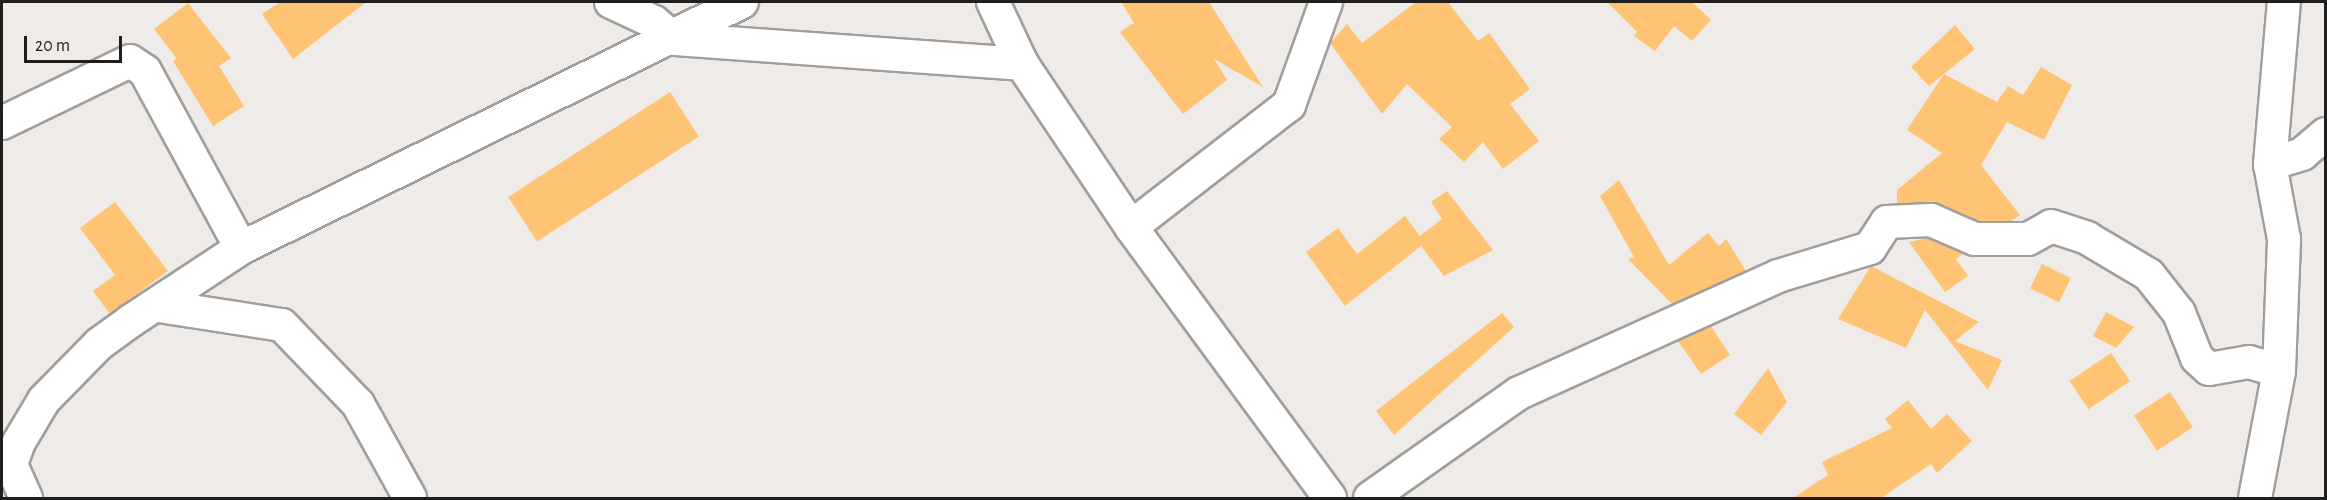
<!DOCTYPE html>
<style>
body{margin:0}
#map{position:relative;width:2327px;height:500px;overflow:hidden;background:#eeebe8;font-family:"Alegreya Sans",sans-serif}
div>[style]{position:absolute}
.building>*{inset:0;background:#fec474;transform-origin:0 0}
.roads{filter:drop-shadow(2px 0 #a19e9b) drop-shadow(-2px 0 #a19e9b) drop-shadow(0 2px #a19e9b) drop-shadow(0 -2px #a19e9b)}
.minor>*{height:32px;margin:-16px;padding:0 16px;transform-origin:16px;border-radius:16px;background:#fff}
span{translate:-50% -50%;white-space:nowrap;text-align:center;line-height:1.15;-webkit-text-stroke:5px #eeebe8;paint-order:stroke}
.frame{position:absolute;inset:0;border:3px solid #201f1e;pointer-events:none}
.scale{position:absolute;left:24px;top:36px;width:98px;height:27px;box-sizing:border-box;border:3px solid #201f1e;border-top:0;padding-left:8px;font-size:18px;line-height:21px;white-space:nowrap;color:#201f1e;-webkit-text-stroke:4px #eeebe8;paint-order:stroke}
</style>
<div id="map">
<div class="building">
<div style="clip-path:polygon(280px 2px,366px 2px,293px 59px,262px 14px)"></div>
<div style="clip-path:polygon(1121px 2px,1209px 2px,1263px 87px,1214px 59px,1227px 80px,1183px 114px,1120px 32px,1134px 23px)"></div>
<div style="clip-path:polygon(1416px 2px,1448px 2px,1478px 41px,1489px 33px,1530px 89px,1510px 104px,1539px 141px,1503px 169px,1483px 142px,1464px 162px,1439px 139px,1452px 127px,1407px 84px,1382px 114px,1330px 43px,1347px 24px,1362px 43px)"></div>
<div style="clip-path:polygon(1607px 2px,1692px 2px,1711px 20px,1692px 41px,1674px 26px,1655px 51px,1634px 36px,1637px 32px)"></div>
<div style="clip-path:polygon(188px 3px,231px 58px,219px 66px,244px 106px,213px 126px,173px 61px,177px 59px,154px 29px)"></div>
<div style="clip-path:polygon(1955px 25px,1975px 49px,1929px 86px,1911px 67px)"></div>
<div style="clip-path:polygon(2041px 67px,2072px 85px,2044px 140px,2007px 122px,1981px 165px,2020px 215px,2011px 221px,1979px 221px,1938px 203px,1897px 204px,1897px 190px,1942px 153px,1907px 130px,1944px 74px,1997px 102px,2008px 86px,2023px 95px)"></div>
<div style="left:670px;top:92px;width:53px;height:193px;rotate:57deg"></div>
<div style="clip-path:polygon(1619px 180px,1669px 265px,1708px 233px,1719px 246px,1726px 239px,1746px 271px,1672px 304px,1628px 259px,1634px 257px,1600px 196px)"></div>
<div style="clip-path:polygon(1447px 191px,1493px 250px,1444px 276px,1421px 246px,1345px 306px,1306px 252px,1338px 228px,1357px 254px,1405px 216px,1420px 236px,1442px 219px,1431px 202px)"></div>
<div style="clip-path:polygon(115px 202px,168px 271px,110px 314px,93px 291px,115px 275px,80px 228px)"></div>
<div style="clip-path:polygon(1928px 238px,1963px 254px,1956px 259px,1968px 276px,1945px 292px,1909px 242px)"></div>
<div style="left:2042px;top:264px;width:32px;height:27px;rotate:26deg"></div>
<div style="clip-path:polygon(1871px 266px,1979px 322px,1955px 341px,2002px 360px,1988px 390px,1925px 310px,1906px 348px,1838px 319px)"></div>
<div style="clip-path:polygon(2106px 312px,2134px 327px,2116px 348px,2093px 336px)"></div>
<div style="clip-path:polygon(1502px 313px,1514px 327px,1394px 435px,1376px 411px)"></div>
<div style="clip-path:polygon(1711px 326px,1730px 355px,1701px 374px,1678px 341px)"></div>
<div style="left:2111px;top:353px;width:34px;height:50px;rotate:56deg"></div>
<div style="clip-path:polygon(1768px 368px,1787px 402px,1761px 435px,1734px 414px)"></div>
<div style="left:2170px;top:392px;width:42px;height:43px;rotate:57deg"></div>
<div style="clip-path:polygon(1908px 400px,1931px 429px,1947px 414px,1972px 441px,1937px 473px,1931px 464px,1881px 498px,1793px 498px,1828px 475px,1822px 462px,1892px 428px,1885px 419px)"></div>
</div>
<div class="roads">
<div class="minor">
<div style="left:611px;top:2px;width:47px;rotate:24.9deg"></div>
<div style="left:654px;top:22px;width:26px;rotate:40deg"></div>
<div style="left:674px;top:39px;width:349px;rotate:4.1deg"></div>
<div style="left:993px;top:2px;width:68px;rotate:64.9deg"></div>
<div style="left:1022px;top:64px;width:196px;rotate:56.2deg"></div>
<div style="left:1131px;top:227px;width:336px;rotate:53.7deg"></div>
<div style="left:2px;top:123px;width:142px;rotate:-25.8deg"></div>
<div style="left:130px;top:61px;width:18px;rotate:34deg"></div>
<div style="left:145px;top:71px;width:201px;rotate:61.5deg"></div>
<div style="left:2270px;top:164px;width:34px;rotate:-17deg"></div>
<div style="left:2302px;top:154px;width:31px;rotate:-40deg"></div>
<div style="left:1131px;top:227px;width:200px;rotate:-37.7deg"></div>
<div style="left:1289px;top:105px;width:109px;rotate:-70.2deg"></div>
<div style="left:159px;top:306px;width:124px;rotate:8.8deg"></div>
<div style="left:282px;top:325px;width:110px;rotate:46.1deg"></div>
<div style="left:358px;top:404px;width:107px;rotate:61deg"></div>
<div style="left:26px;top:498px;width:37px;rotate:-114deg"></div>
<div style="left:11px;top:464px;width:23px;rotate:-70deg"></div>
<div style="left:19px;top:442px;width:49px;rotate:-59.2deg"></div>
<div style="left:44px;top:400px;width:78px;rotate:-45.5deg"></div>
<div style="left:99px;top:344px;width:41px;rotate:-36deg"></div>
<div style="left:132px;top:320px;width:131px;rotate:-33.4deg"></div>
<div style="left:241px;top:248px;width:558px;rotate:-26.15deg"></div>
<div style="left:1370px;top:498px;width:182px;rotate:-35.2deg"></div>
<div style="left:1519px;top:393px;width:284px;rotate:-24.3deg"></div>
<div style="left:1778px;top:276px;width:96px;rotate:-16.9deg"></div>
<div style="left:1870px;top:248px;width:31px;rotate:-57deg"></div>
<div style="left:1887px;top:222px;width:44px;rotate:-2.6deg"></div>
<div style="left:1931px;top:220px;width:48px;rotate:23.4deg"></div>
<div style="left:1975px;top:239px;width:53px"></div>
<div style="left:2028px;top:239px;width:26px;rotate:-29deg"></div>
<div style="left:2051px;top:226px;width:38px;rotate:18deg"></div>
<div style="left:2087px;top:238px;width:72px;rotate:30.8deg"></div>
<div style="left:2149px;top:275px;width:48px;rotate:51.7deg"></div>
<div style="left:2179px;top:313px;width:48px;rotate:68.2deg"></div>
<div style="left:2197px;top:358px;width:16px;rotate:43deg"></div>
<div style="left:2209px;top:369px;width:41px;rotate:-9.9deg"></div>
<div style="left:2249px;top:362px;width:31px;rotate:17deg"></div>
<div style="left:2255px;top:498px;width:129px;rotate:-79.3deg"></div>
<div style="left:2279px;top:371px;width:132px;rotate:-87.8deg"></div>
<div style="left:2284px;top:239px;width:76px;rotate:-100.6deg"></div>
<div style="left:2270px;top:164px;width:163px;rotate:-85.1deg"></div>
</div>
</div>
<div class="frame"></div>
<div class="scale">20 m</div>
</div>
